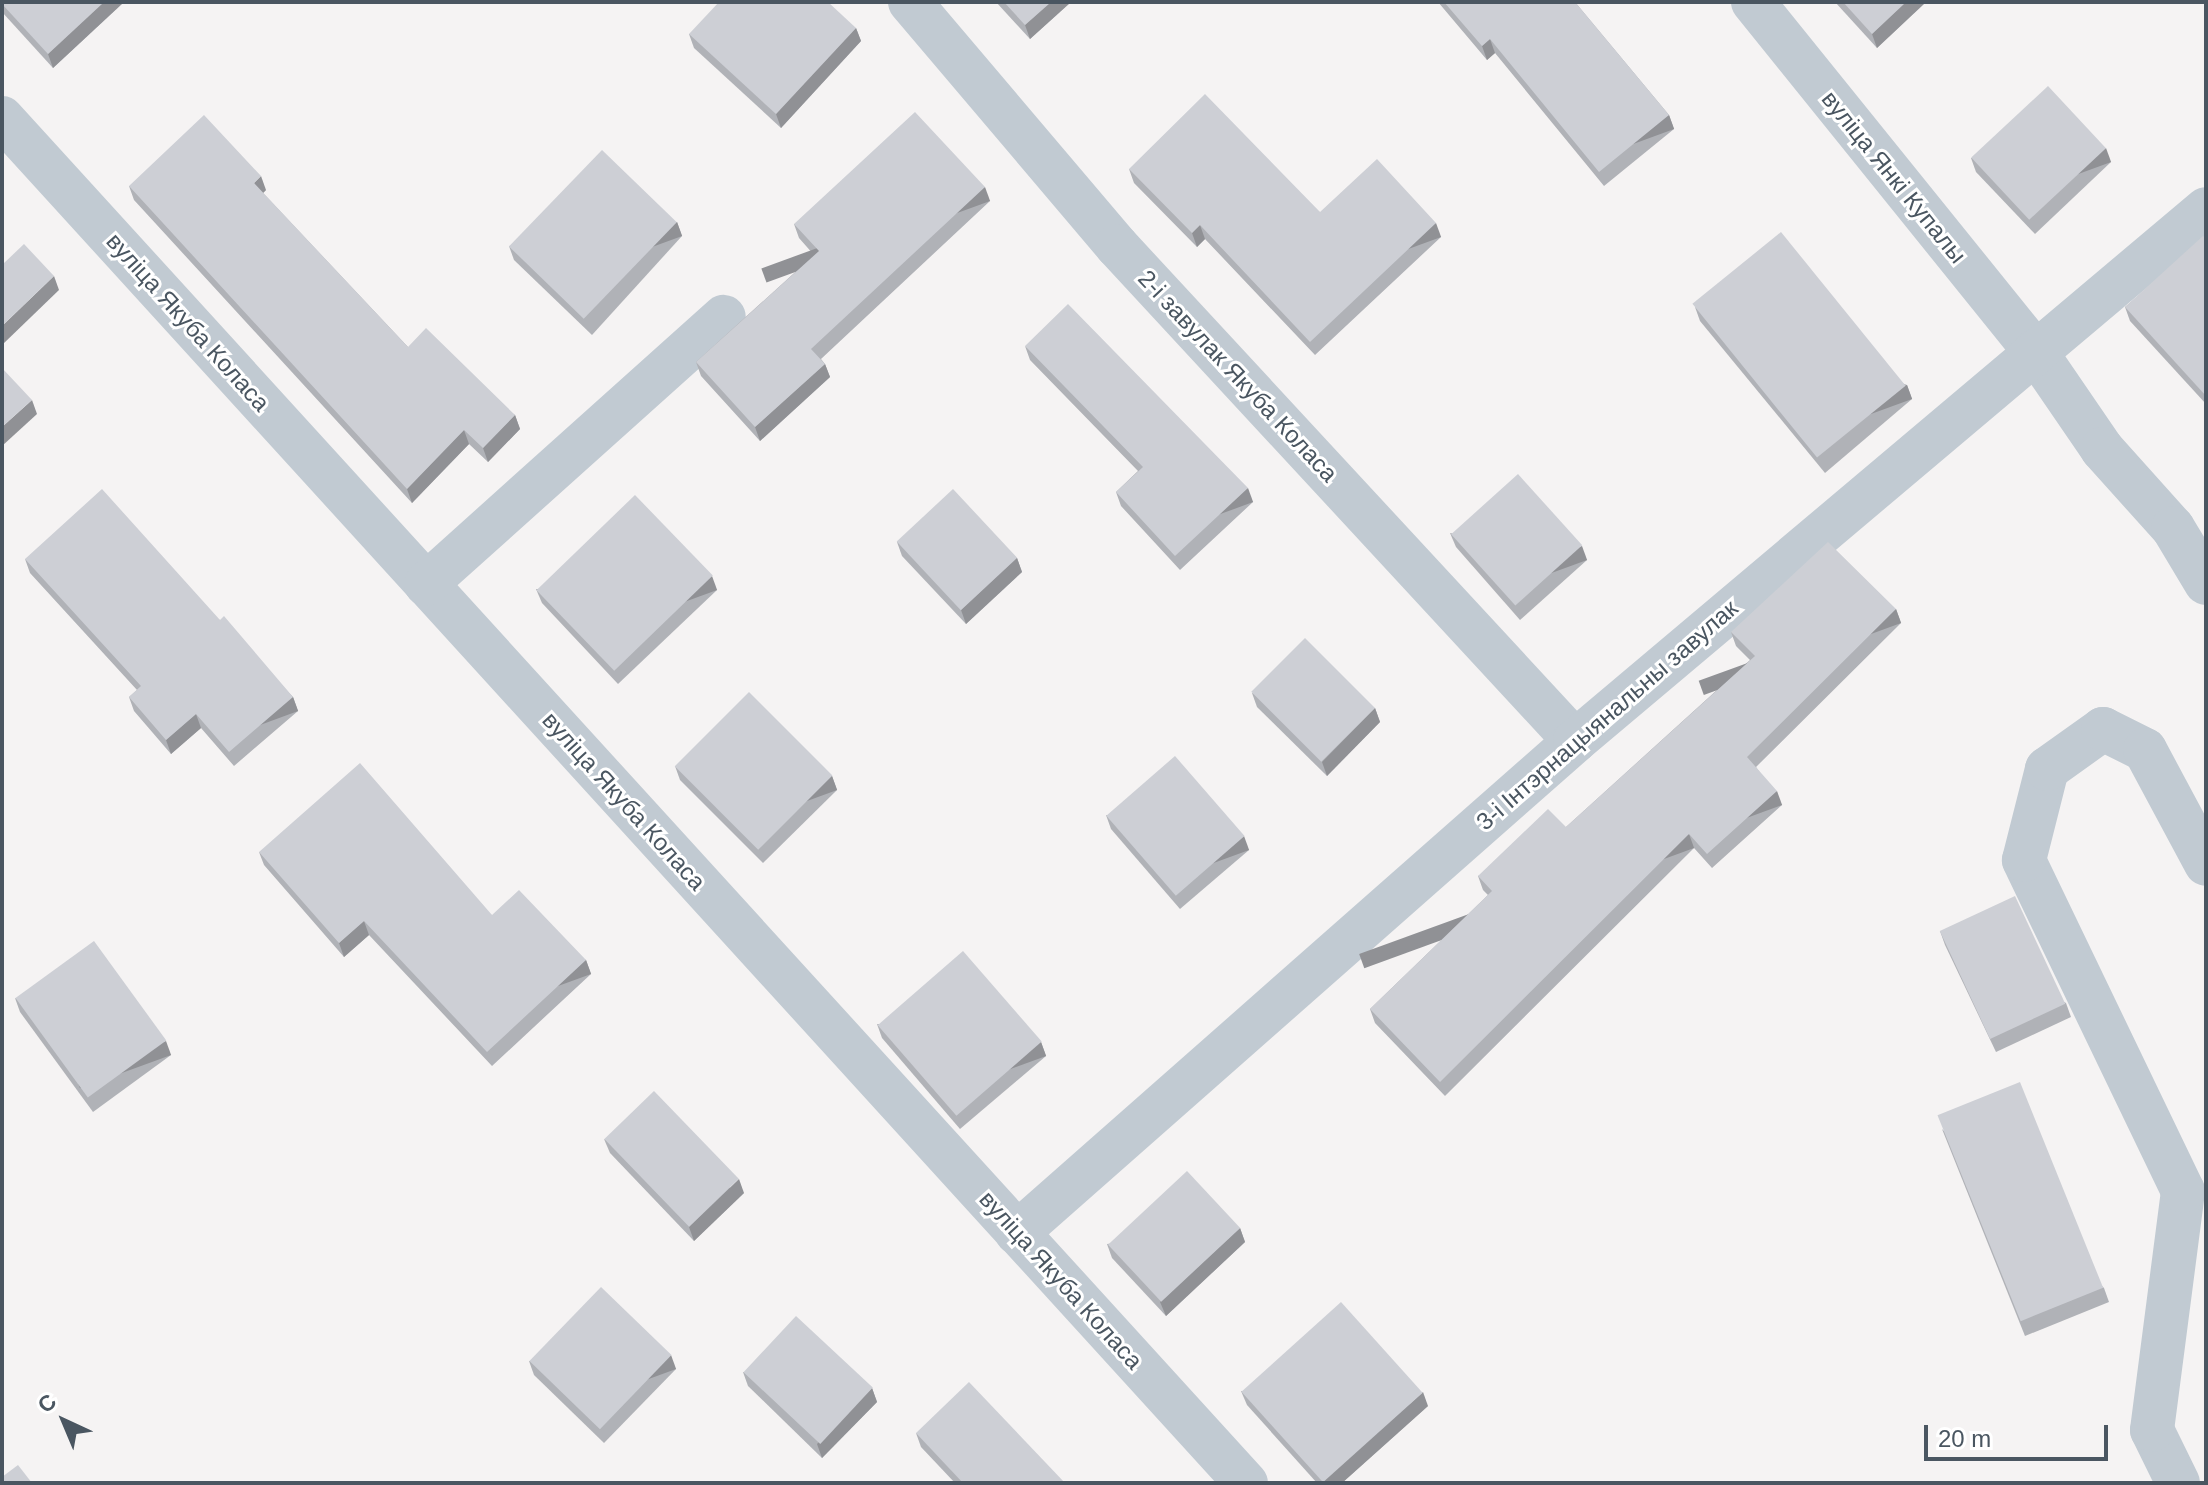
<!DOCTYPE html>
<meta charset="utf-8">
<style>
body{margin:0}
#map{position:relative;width:2208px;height:1485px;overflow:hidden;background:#f5f3f3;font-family:Arial,sans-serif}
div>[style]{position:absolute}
.minor>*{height:44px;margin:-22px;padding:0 22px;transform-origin:22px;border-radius:22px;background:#c1cad2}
.wall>*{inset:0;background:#b0b2b7}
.shaded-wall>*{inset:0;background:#909195;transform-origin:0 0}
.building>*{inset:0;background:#cdcfd5;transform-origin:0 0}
span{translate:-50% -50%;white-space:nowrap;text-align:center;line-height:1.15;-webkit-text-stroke:6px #fff;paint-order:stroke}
.street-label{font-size:24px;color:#4a5661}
.frame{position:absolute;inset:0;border:4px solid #4a5661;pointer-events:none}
.north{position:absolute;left:24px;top:1381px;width:80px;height:80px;-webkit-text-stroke:6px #fff;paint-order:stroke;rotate:316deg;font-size:22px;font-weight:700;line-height:32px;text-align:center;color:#4a5661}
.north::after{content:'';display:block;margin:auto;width:28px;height:36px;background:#4a5661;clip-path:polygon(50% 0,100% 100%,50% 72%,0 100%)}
.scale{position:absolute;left:1924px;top:1425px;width:184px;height:36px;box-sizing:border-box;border:4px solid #4a5661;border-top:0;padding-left:10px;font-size:24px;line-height:28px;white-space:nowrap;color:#4a5661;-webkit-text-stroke:6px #fff;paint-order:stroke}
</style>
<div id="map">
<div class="minor">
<div style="left:910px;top:2px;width:320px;rotate:49.7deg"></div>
<div style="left:1117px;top:246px;width:674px;rotate:47.22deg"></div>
<div style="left:1753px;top:2px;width:449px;rotate:51.1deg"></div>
<div style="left:2035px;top:351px;width:119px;rotate:55.6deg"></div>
<div style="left:2102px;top:449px;width:106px;rotate:48.1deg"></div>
<div style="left:2173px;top:528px;width:64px;rotate:59deg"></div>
<div style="left:2px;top:118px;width:1847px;rotate:47.66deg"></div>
<div style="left:426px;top:584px;width:400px;rotate:-41.9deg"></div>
<div style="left:1017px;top:1233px;width:744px;rotate:-41.4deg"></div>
<div style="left:1575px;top:741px;width:825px;rotate:-40.13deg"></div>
<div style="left:2178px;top:1483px;width:59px;rotate:-116.1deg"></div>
<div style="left:2152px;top:1430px;width:241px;rotate:-82.6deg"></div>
<div style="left:2183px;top:1191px;width:367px;rotate:-115.7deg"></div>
<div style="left:2024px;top:860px;width:94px;rotate:-75.8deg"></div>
<div style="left:2047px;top:769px;width:69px;rotate:-35.5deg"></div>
<div style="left:2103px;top:729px;width:47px;rotate:26.6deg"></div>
<div style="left:2145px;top:750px;width:129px;rotate:61.8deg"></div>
</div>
<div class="wall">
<div style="clip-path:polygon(2px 2px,124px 2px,53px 68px,2px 12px)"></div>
<div style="clip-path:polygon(996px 2px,1071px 2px,1030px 39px)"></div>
<div style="clip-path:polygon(1438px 2px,1575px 2px,1669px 115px,1674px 129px,1604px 186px,1495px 53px,1487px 60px)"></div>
<div style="clip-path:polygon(1835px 2px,1926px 2px,1877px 48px)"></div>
<div style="clip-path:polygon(856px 28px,861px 41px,781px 128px,694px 48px,689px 34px)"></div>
<div style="clip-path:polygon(1971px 158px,2111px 162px,2035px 234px,1976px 172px)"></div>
<div style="clip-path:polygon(1129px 169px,1320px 212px,1441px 237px,1315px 355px,1205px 239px,1197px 247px,1134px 183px)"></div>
<div style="clip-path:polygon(129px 186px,266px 190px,263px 193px,408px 347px,515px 415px,520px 429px,488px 462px,469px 444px,412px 503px,134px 200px)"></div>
<div style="clip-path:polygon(990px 201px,821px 359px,825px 364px,830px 377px,760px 441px,701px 376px,696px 362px,814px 255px,799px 238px,794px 224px)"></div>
<div style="clip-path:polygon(677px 222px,682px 236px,592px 335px,514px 260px,509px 246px)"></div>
<div style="clip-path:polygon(2206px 239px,2206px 404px,2130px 321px,2125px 307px)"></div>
<div style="clip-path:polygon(1695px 307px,1907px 385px,1912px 399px,1825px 473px,1700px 321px)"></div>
<div style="clip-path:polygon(1025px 346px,1253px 502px,1180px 570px,1121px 506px,1116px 492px,1138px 471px,1030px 360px)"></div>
<div style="clip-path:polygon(1450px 533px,1587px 560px,1520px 620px,1456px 547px)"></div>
<div style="clip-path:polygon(897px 542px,1017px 558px,1022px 572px,966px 624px,902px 556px)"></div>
<div style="clip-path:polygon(25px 559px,220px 620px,293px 697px,298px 711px,234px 766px,201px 728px,171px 754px,134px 711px,129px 697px,137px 690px,30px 573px)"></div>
<div style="clip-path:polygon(536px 589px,717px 590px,618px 684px,542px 603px)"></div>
<div style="clip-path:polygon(1896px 609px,1901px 623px,1756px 767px,1782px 805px,1712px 868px,1694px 848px,1445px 1096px,1375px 1023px,1370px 1009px,1488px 895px,1483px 890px,1478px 876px,1566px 827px,1750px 660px,1736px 646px,1731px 632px)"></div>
<div style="clip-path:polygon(1252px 693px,1375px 708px,1380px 722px,1327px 776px,1257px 707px)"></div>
<div style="clip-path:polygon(675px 766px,832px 776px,837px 790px,763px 863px,680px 780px)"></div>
<div style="clip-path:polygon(1106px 815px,1249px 850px,1180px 909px,1111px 829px)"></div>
<div style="clip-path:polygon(259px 852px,492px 915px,586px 960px,591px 974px,492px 1066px,369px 935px,344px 957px,264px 865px)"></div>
<div style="clip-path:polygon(1940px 931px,2066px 1003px,2071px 1017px,1996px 1052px,1945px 945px)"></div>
<div style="clip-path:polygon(15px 998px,171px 1055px,93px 1112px,20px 1012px)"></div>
<div style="clip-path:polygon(877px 1024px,1041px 1042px,1046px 1056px,960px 1129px,882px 1038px)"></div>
<div style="clip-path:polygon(1942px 1129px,2104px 1288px,2109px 1302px,2025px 1336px)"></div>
<div style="clip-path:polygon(604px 1139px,744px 1193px,694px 1241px,610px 1153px)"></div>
<div style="clip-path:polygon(1240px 1228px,1245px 1242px,1166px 1316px,1112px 1258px,1107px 1244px)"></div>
<div style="clip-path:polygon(529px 1361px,676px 1369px,604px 1443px,534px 1375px)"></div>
<div style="clip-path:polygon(743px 1372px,872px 1388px,877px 1402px,822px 1458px,748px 1386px)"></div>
<div style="clip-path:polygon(1241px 1391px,1428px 1406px,1342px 1483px,1317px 1483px,1247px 1405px)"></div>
<div style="clip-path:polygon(916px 1433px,1065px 1483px,955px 1483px,921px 1447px)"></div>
</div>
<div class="shaded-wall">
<div style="clip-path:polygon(104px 2px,124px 2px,53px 68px,48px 54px)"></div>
<div style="clip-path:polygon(1051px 2px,1071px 2px,1030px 39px,1025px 25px)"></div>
<div style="clip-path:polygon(1906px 2px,1926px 2px,1877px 48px,1872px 34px)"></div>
<div style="clip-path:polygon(856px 28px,861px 41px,781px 128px,776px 114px)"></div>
<div style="clip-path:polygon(1490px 39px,1495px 53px,1487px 60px,1482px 46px)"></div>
<div style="left:1669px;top:115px;width:15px;height:90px;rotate:70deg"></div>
<div style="left:2106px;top:148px;width:15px;height:105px;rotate:70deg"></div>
<div style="clip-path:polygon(261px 176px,266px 190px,259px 197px,254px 183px)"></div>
<div style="left:985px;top:187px;width:15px;height:238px;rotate:70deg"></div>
<div style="left:677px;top:222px;width:15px;height:134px;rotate:70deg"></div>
<div style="left:1436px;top:223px;width:15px;height:173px;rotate:70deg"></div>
<div style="clip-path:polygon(1200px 225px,1205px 239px,1197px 247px,1192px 233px)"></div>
<div style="clip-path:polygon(54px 276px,59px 290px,2px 345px,2px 326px)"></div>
<div style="clip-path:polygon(825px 364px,830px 377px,760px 441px,755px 427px)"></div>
<div style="left:1907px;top:385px;width:15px;height:114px;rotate:70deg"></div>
<div style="clip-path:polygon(32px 400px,37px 414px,2px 446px,2px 427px)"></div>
<div style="clip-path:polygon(515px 415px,520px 429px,488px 462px,483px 448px)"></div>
<div style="clip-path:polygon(464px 430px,469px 444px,412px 503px,407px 489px)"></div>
<div style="left:1248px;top:488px;width:15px;height:100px;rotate:70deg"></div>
<div style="left:1582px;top:546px;width:15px;height:90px;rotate:70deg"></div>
<div style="clip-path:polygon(1017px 558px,1022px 572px,966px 624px,961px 610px)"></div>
<div style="left:712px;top:576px;width:15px;height:137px;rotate:70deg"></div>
<div style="left:1896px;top:609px;width:15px;height:210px;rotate:70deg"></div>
<div style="left:293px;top:697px;width:15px;height:84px;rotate:70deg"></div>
<div style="clip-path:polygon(1375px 708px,1380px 722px,1327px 776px,1322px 762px)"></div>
<div style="clip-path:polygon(196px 714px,201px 728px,171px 754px,166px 740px)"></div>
<div style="left:832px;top:776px;width:15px;height:104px;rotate:70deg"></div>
<div style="left:1777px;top:791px;width:15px;height:94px;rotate:70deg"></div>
<div style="left:1689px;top:834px;width:15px;height:351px;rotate:70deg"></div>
<div style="left:1244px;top:836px;width:15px;height:91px;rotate:70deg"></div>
<div style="clip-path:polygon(364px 921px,369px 935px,344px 957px,339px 943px)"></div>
<div style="left:586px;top:960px;width:15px;height:135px;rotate:70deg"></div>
<div style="left:166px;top:1041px;width:15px;height:97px;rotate:70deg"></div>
<div style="left:1041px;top:1042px;width:15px;height:113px;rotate:70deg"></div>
<div style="clip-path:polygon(739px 1179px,744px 1193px,694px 1241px,689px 1227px)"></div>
<div style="clip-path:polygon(1240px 1228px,1245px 1242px,1166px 1316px,1160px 1302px)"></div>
<div style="left:671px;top:1355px;width:15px;height:103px;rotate:70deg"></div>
<div style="clip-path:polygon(872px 1388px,877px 1402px,822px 1458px,817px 1444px)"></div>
<div style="clip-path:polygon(1423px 1392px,1428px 1406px,1342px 1483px,1323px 1483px,1323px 1481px)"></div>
</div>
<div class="building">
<div style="clip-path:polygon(2px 2px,104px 2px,48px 54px,2px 4px)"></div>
<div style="clip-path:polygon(719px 2px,828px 2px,856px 28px,776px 114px,689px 34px)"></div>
<div style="clip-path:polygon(1004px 2px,1051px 2px,1025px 25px)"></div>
<div style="clip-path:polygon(1444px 2px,1575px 2px,1669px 115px,1599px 172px,1490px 39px,1482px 46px)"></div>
<div style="clip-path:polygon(1843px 2px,1906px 2px,1872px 34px)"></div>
<div style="left:2048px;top:86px;width:85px;height:105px;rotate:47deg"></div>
<div style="clip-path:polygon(1205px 94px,1320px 212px,1377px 159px,1436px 223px,1310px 342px,1200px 225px,1192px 233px,1129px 169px)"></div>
<div style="clip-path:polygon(915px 112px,985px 187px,811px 349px,825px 364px,755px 427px,696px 362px,819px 251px,794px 224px)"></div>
<div style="clip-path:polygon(204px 115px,261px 176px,254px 183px,408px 347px,426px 328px,515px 415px,483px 448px,464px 430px,407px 489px,129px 186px)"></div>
<div style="left:602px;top:150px;width:104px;height:134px;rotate:44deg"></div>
<div style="left:1781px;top:232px;width:198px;height:114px;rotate:51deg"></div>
<div style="clip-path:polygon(2203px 236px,2206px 239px,2206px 396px,2125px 307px)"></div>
<div style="clip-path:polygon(24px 244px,54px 276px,2px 326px,2px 265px)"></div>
<div style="clip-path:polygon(1068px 304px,1248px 488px,1175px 556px,1116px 492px,1143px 467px,1025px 346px)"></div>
<div style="clip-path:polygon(2px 368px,32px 400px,2px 427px)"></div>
<div style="left:1518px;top:474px;width:96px;height:90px;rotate:48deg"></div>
<div style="clip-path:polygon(102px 489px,220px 620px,224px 616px,293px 697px,229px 752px,196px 714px,166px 740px,129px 697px,141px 686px,25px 559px)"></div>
<div style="left:953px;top:489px;width:94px;height:77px;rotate:47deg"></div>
<div style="left:635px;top:495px;width:112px;height:137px;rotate:46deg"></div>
<div style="clip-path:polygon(1828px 542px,1896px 609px,1747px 757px,1777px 791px,1707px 854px,1689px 834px,1440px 1082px,1370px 1009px,1492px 891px,1478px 876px,1548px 809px,1566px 827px,1755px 656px,1731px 632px)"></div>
<div style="left:1305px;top:638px;width:99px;height:76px;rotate:45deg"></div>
<div style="left:749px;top:692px;width:118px;height:105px;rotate:45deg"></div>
<div style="left:1175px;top:756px;width:106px;height:91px;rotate:49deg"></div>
<div style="clip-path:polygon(360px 763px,492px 915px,519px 890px,586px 960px,487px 1052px,364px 921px,339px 943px,259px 852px)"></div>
<div style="left:2015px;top:896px;width:119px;height:83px;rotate:65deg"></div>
<div style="left:94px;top:941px;width:123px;height:97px;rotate:54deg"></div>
<div style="left:963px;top:951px;width:120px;height:113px;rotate:49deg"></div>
<div style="left:2020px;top:1082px;width:222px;height:89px;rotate:68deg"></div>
<div style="left:654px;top:1091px;width:122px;height:69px;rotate:46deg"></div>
<div style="left:1187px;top:1171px;width:78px;height:108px;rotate:47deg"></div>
<div style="left:601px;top:1287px;width:98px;height:103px;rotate:44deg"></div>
<div style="left:1341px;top:1302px;width:122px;height:134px;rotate:48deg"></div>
<div style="left:796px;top:1316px;width:105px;height:77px;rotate:43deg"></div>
<div style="clip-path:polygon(969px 1382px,1065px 1483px,963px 1483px,916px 1433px)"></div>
<div style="clip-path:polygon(18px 1465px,32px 1483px,2px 1483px,2px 1477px)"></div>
</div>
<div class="street-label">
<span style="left:1894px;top:177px;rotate:51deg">вуліца Янкі Купалы</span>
<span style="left:188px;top:322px;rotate:48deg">вуліца Якуба Коласа</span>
<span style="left:1238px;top:376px;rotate:47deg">2-і завулак Якуба Коласа</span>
<span style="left:1607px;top:715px;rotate:-41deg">3-і Інтэрнацыянальны завулак</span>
<span style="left:624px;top:801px;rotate:48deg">вуліца Якуба Коласа</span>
<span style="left:1061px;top:1280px;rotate:48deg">вуліца Якуба Коласа</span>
</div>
<div class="frame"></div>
<div class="north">С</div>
<div class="scale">20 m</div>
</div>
